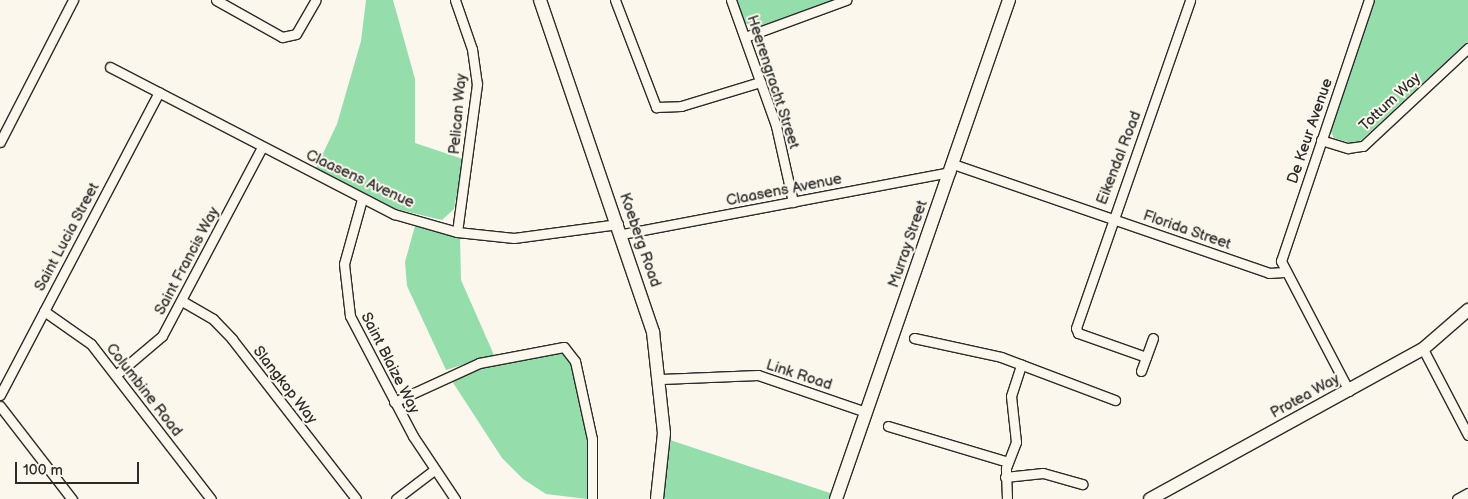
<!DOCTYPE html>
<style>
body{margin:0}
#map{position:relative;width:1468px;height:499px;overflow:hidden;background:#fbf7ec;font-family:"Balsamiq Sans",sans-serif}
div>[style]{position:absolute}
.green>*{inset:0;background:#95ddab}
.roads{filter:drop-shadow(1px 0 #2b2b2b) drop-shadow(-1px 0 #2b2b2b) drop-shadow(0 1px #2b2b2b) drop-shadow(0 -1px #2b2b2b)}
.street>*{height:9px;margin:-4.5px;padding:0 4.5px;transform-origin:4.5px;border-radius:4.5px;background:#fbf7ec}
.secondary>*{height:12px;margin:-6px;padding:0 6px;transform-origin:6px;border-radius:6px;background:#fbf7ec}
span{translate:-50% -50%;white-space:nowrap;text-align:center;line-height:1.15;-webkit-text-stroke:4px #fbf7ec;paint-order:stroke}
.street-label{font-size:15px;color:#2b2b2b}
.scale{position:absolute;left:15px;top:462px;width:124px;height:22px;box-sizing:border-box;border:2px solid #2b2b2b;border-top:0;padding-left:6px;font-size:15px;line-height:18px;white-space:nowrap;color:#2b2b2b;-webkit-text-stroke:4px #fbf7ec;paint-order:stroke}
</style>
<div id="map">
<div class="green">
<div style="clip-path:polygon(366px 0,393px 0,415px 79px,415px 143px,463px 159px,454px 209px,442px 220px,396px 209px,316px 168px,337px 124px,361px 41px)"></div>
<div style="clip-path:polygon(736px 0,834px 0,755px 28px,745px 23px)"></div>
<div style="clip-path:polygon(1375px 0,1468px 0,1468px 41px,1359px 142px,1351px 143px,1334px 138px,1330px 130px)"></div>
<div style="clip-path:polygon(415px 226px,460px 237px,461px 280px,494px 355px,446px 370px,407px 286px,405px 262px)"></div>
<div style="clip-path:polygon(561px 351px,570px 362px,588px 439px,587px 499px,546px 494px,523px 479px,502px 458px,450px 378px,486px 366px)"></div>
<div style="clip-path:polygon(670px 440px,833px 494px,832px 499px,662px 499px)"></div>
</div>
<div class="roads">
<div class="street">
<div style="left:216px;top:0;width:76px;rotate:29.3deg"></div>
<div style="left:282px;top:37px;width:14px;rotate:-12deg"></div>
<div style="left:296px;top:34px;width:39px;rotate:-60deg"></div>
<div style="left:455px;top:0;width:52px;rotate:70.9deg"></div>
<div style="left:472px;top:49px;width:35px;rotate:82deg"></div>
<div style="left:477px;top:84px;width:149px;rotate:97.7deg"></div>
<div style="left:615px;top:0;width:115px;rotate:69deg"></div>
<div style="left:656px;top:107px;width:25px;rotate:-2deg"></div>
<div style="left:681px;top:106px;width:83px;rotate:-16.9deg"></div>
<div style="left:731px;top:0;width:134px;rotate:70.3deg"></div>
<div style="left:776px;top:126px;width:78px;rotate:77.4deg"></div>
<div style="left:745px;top:37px;width:108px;rotate:-20.1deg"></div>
<div style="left:110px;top:67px;width:320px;rotate:27.4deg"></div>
<div style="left:394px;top:214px;width:66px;rotate:15.9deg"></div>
<div style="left:457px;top:232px;width:57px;rotate:6deg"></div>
<div style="left:514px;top:238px;width:105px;rotate:-7.7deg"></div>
<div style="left:1321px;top:140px;width:28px;rotate:17deg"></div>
<div style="left:1348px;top:148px;width:15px;rotate:-8deg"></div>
<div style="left:1363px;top:146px;width:144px;rotate:-43deg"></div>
<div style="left:0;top:142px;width:160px;rotate:-62.8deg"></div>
<div style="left:953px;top:164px;width:334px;rotate:19deg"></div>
<div style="left:1269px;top:273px;width:15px;rotate:-4deg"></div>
<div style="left:362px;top:199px;width:67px;rotate:105.5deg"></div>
<div style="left:344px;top:264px;width:52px;rotate:83.4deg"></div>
<div style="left:350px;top:316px;width:136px;rotate:62.3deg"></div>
<div style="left:413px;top:436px;width:76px;rotate:56.3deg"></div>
<div style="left:622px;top:234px;width:334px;rotate:-10.7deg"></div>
<div style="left:182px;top:301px;width:36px;rotate:30deg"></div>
<div style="left:213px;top:319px;width:28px;rotate:46deg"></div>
<div style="left:232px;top:339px;width:202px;rotate:52.2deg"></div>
<div style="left:44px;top:311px;width:57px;rotate:35.1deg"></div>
<div style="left:91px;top:344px;width:196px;rotate:52.3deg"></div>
<div style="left:914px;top:338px;width:89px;rotate:12.3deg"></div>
<div style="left:1001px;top:357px;width:122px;rotate:20.7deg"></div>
<div style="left:1423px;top:349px;width:97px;rotate:62.4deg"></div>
<div style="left:1146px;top:357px;width:72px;rotate:-160.6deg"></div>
<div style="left:1078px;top:333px;width:5px;rotate:-112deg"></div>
<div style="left:1076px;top:328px;width:347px;rotate:-70.8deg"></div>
<div style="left:1141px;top:371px;width:35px;rotate:-70deg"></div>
<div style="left:117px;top:374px;width:59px;rotate:-40.2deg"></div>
<div style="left:162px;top:336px;width:214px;rotate:-62.1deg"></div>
<div style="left:661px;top:379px;width:97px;rotate:-2.4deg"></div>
<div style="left:758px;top:375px;width:114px;rotate:18.9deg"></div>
<div style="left:1349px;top:391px;width:147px;rotate:-117.6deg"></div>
<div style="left:1281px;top:261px;width:275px;rotate:-71.4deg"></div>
<div style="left:0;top:395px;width:342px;rotate:-62.3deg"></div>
<div style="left:394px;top:402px;width:94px;rotate:-24.6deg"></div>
<div style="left:479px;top:363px;width:86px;rotate:-10.7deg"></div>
<div style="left:564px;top:347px;width:18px;rotate:52deg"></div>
<div style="left:575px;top:361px;width:80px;rotate:77.7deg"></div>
<div style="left:592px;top:439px;width:60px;rotate:90deg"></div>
<div style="left:0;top:406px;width:118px;rotate:52.3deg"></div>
<div style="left:888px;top:426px;width:125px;rotate:16.7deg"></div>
<div style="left:1005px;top:477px;width:38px;rotate:-6deg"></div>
<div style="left:1043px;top:473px;width:41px;rotate:15.8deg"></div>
<div style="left:396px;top:499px;width:48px;rotate:-37.3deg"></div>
<div style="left:1007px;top:499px;width:31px;rotate:-92deg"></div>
<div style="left:1006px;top:468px;width:28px;rotate:-69deg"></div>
<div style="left:1016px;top:442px;width:46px;rotate:-96.2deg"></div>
<div style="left:1011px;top:396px;width:33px;rotate:-72deg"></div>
<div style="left:1457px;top:499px;width:13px;rotate:-29deg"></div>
</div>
<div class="secondary">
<div style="left:540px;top:0;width:351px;rotate:71.2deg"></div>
<div style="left:653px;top:332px;width:102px;rotate:83.8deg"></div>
<div style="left:664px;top:433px;width:66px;rotate:96.1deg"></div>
<div style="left:836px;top:499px;width:528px;rotate:-70.88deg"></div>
<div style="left:1150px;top:499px;width:311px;rotate:-28.8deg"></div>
<div style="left:1423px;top:349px;width:60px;rotate:-40.9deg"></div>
</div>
</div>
<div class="street-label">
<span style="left:773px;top:82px;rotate:72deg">Heerengracht Street</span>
<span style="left:1390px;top:102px;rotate:-43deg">Tottum Way</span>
<span style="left:458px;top:114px;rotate:-85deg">Pelican Way</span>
<span style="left:1310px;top:131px;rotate:-71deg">De Keur Avenue</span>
<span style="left:1119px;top:158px;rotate:-69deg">Eikendal Road</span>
<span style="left:360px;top:179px;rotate:25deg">Claasens Avenue</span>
<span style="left:784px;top:190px;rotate:-11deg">Claasens Avenue</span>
<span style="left:1187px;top:230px;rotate:19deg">Florida Street</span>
<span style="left:67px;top:237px;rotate:-62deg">Saint Lucia Street</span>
<span style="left:640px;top:240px;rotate:71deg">Koeberg Road</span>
<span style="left:908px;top:244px;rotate:-71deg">Murray Street</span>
<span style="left:187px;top:261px;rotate:-62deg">Saint Francis Way</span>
<span style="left:390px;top:363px;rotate:63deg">Saint Blaize Way</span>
<span style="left:799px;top:375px;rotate:18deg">Link Road</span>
<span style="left:285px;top:385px;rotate:52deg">Slangkop Way</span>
<span style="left:144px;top:390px;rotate:52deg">Columbine Road</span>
<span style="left:1305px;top:396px;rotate:-29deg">Protea Way</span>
</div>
<div class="scale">100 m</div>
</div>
